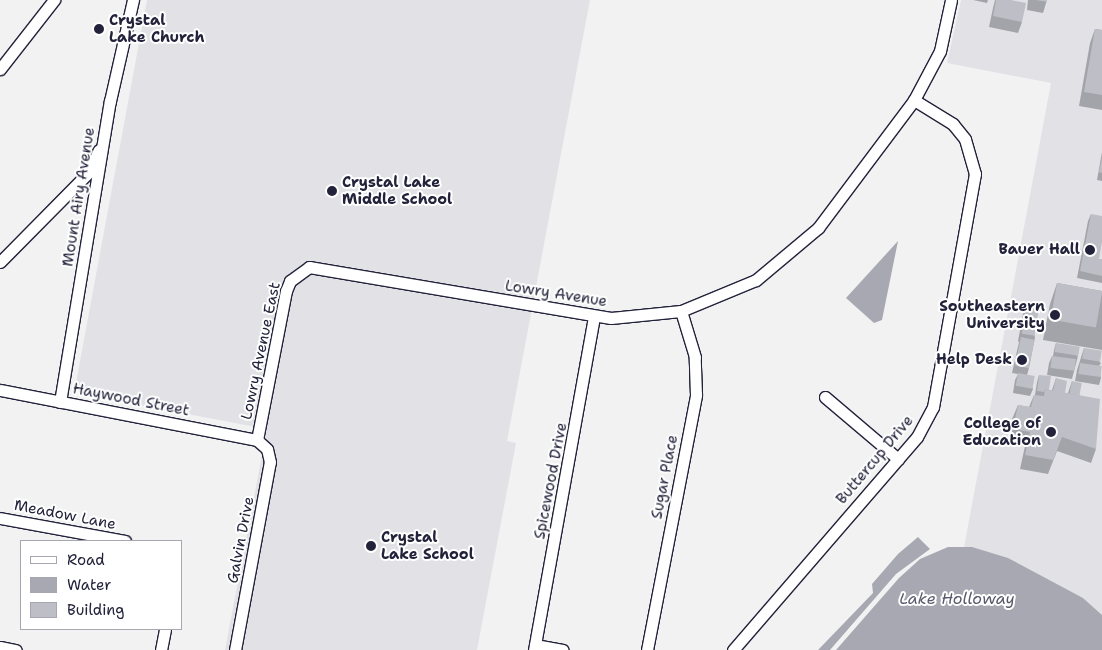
<!DOCTYPE html>
<style>
body{margin:0}
#map{position:relative;width:1102px;height:650px;overflow:hidden;background:#f2f2f3;font-family:"Shantell Sans",sans-serif}
div>[style]{position:absolute}
.built>*{inset:0;background:#e2e2e6}
.water>*{inset:0;background:#a8a8b2}
.roads{filter:drop-shadow(1px 0 #22223b) drop-shadow(-1px 0 #22223b) drop-shadow(0 1px #22223b) drop-shadow(0 -1px #22223b)}
.street>*{height:11px;margin:-5.5px;padding:0 5.5px;transform-origin:5.5px;border-radius:5.5px;background:#fff}
.wall>*{inset:0;background:#a3a3aa}
.building>*{inset:0;background:#bebec6;transform-origin:0 0}
.dots>*{width:14px;height:14px;translate:-50% -50%;box-sizing:border-box;border:2px solid #fff;border-radius:50%}
span{translate:-50% -50%;white-space:nowrap;text-align:center;line-height:1.15;-webkit-text-stroke:4px #fff;paint-order:stroke}
.poi-label{font-size:15px;color:#22223b;font-weight:700}
.left{translate:0 -50%;text-align:left}
.right{translate:-100% -50%;text-align:right}
.street-label{font-size:15px;color:#22223b}
.water-label{font-size:16px;color:#58586b;font-style:italic}
.legend{position:absolute;left:20px;top:540px;width:162px;height:90px;box-sizing:border-box;background:#fff;border:1px solid #a7a7b1;margin:0;padding:6px 9px;list-style:none;font-size:15px;color:#22223b}
.legend li{display:flex;align-items:center;gap:10px;height:25px}
.legend b{width:25px;border:1px solid #a7a7b1}
</style>
<div id="map">
<div class="built">
<div style="clip-path:polygon(147px 0,590px 0,507px 441px,516px 443px,477px 650px,225px 650px,267px 429px,81px 394px,75px 388px)"></div>
<div style="clip-path:polygon(961px 0,1102px 0,1102px 615px,1083px 598px,964px 547px,1051px 83px,947px 63px)"></div>
</div>
<div class="water">
<div style="clip-path:polygon(898px 241px,882px 320px,874px 323px,846px 298px)"></div>
<div style="clip-path:polygon(918px 537px,930px 549px,896px 574px,830px 650px,818px 650px,873px 593px,872px 584px,898px 554px)"></div>
<div style="clip-path:polygon(948px 547px,972px 547px,1008px 558px,1083px 598px,1102px 615px,1102px 650px,836px 650px,899px 578px,920px 559px)"></div>
</div>
<div class="roads">
<div class="street">
<div style="left:0;top:69px;width:88px;rotate:-52deg"></div>
<div style="left:0;top:262px;width:127px;rotate:-45.3deg"></div>
<div style="left:89px;top:172px;width:24px;rotate:-66deg"></div>
<div style="left:0;top:390px;width:262px;rotate:11deg"></div>
<div style="left:825px;top:397px;width:96px;rotate:40.3deg"></div>
<div style="left:60px;top:402px;width:305px;rotate:-80.6deg"></div>
<div style="left:110px;top:101px;width:104px;rotate:-77.2deg"></div>
<div style="left:257px;top:440px;width:152px;rotate:-79deg"></div>
<div style="left:286px;top:291px;width:11px;rotate:-68deg"></div>
<div style="left:290px;top:281px;width:24px;rotate:-36deg"></div>
<div style="left:309px;top:267px;width:306px;rotate:9.6deg"></div>
<div style="left:611px;top:318px;width:70px;rotate:-5.7deg"></div>
<div style="left:681px;top:311px;width:81px;rotate:-22.5deg"></div>
<div style="left:756px;top:280px;width:81px;rotate:-40deg"></div>
<div style="left:818px;top:228px;width:160px;rotate:-53.1deg"></div>
<div style="left:914px;top:100px;width:55px;rotate:-62deg"></div>
<div style="left:940px;top:51px;width:52px;rotate:-77.8deg"></div>
<div style="left:0;top:518px;width:127px;rotate:10.4deg"></div>
<div style="left:535px;top:645px;width:28px;rotate:10deg"></div>
<div style="left:0;top:647px;width:16px;rotate:11deg"></div>
<div style="left:161px;top:650px;width:21px;rotate:-79deg"></div>
<div style="left:235px;top:650px;width:191px;rotate:-79.5deg"></div>
<div style="left:270px;top:462px;width:13px;rotate:-103deg"></div>
<div style="left:267px;top:449px;width:13px;rotate:-138deg"></div>
<div style="left:534px;top:650px;width:338px;rotate:-79.8deg"></div>
<div style="left:647px;top:650px;width:260px;rotate:-79.1deg"></div>
<div style="left:696px;top:395px;width:38px;rotate:-92deg"></div>
<div style="left:695px;top:357px;width:48px;rotate:-106.9deg"></div>
<div style="left:733px;top:650px;width:281px;rotate:-49.2deg"></div>
<div style="left:917px;top:437px;width:34px;rotate:-62deg"></div>
<div style="left:933px;top:407px;width:237px;rotate:-79.8deg"></div>
<div style="left:975px;top:174px;width:36px;rotate:-106deg"></div>
<div style="left:965px;top:139px;width:19px;rotate:-129deg"></div>
<div style="left:953px;top:124px;width:46px;rotate:-148.4deg"></div>
</div>
</div>
<div class="wall">
<div style="clip-path:polygon(973px 0,988px 0,987px 3px)"></div>
<div style="clip-path:polygon(995px 0,1011px 0,1022px 22px,1018px 33px,989px 27px,993px 8px)"></div>
<div style="clip-path:polygon(1028px 0,1047px 0,1043px 13px,1027px 10px)"></div>
<div style="clip-path:polygon(1095px 29px,1102px 30px,1102px 110px,1079px 106px,1090px 43px)"></div>
<div style="clip-path:polygon(1102px 152px,1102px 181px,1097px 180px)"></div>
<div style="clip-path:polygon(1091px 214px,1099px 259px,1102px 259px,1102px 283px,1077px 278px,1088px 221px)"></div>
<div style="clip-path:polygon(1057px 283px,1102px 291px,1102px 350px,1043px 340px,1050px 304px)"></div>
<div style="clip-path:polygon(1026px 307px,1035px 337px,1029px 368px,1027px 375px,1033px 389px,1030px 396px,1013px 393px,1015px 380px,1018px 374px,1012px 373px,1019px 342px,1018px 341px,1023px 314px)"></div>
<div style="clip-path:polygon(1056px 343px,1078px 356px,1072px 379px,1047px 375px,1049px 363px,1052px 356px,1053px 356px,1054px 350px)"></div>
<div style="clip-path:polygon(1084px 348px,1101px 363px,1099px 366px,1101px 378px,1099px 385px,1075px 381px,1077px 370px)"></div>
<div style="clip-path:polygon(1039px 375px,1049px 390px,1052px 390px,1056px 378px,1065px 393px,1068px 393px,1072px 381px,1080px 396px,1096px 449px,1091px 463px,1057px 451px,1048px 474px,1020px 469px,1025px 446px,1008px 443px,1012px 419px,1018px 405px,1029px 407px,1034px 395px,1035px 395px,1037px 382px)"></div>
</div>
<div class="building">
<div style="clip-path:polygon(996px 0,1011px 0,1026px 3px,1022px 22px,993px 16px)"></div>
<div style="clip-path:polygon(1036px 0,1047px 0,1047px 2px)"></div>
<div style="clip-path:polygon(1095px 29px,1102px 30px,1102px 95px,1084px 92px)"></div>
<div style="clip-path:polygon(1102px 158px,1102px 173px,1099px 172px)"></div>
<div style="clip-path:polygon(1091px 214px,1102px 216px,1102px 242px,1099px 259px,1102px 259px,1102px 276px,1080px 271px)"></div>
<div style="left:1057px;top:283px;width:46px;height:37px;rotate:10deg"></div>
<div style="left:1026px;top:307px;width:13px;height:27px;rotate:9deg"></div>
<div style="left:1021px;top:337px;width:14px;height:29px;rotate:12deg"></div>
<div style="left:1056px;top:343px;width:24px;height:9px;rotate:9deg"></div>
<div style="left:1084px;top:348px;width:18px;height:11px;rotate:9deg"></div>
<div style="left:1052px;top:356px;width:24px;height:12px;rotate:7deg"></div>
<div style="left:1080px;top:363px;width:22px;height:11px;rotate:8deg"></div>
<div style="left:1018px;top:373px;width:17px;height:13px;rotate:10deg"></div>
<div style="clip-path:polygon(1039px 375px,1051px 376px,1049px 390px,1045px 389px,1044px 392px,1037px 391px)"></div>
<div style="clip-path:polygon(1056px 378px,1067px 381px,1065px 393px,1053px 391px)"></div>
<div style="left:1072px;top:381px;width:10px;height:13px;rotate:11deg"></div>
<div style="clip-path:polygon(1045px 389px,1100px 399px,1096px 449px,1062px 437px,1053px 460px,1025px 455px,1030px 432px,1013px 429px,1018px 405px,1031px 407px,1034px 395px,1044px 396px)"></div>
</div>
<div class="dots">
<div style="left:99px;top:29px;background:#22223b"></div>
<div style="left:332px;top:191px;background:#22223b"></div>
<div style="left:1090px;top:250px;background:#22223b"></div>
<div style="left:1055px;top:315px;background:#22223b"></div>
<div style="left:1022px;top:360px;background:#22223b"></div>
<div style="left:1051px;top:432px;background:#22223b"></div>
<div style="left:371px;top:546px;background:#22223b"></div>
</div>
<div class="poi-label">
<span class="left" style="left:109px;top:29px">Crystal<br>Lake Church</span>
<span class="left" style="left:342px;top:191px">Crystal Lake<br>Middle School</span>
<span class="right" style="left:1080px;top:250px">Bauer Hall</span>
<span class="right" style="left:1045px;top:315px">Southeastern<br>University</span>
<span class="right" style="left:1012px;top:360px">Help Desk</span>
<span class="right" style="left:1041px;top:432px">College of<br>Education</span>
<span class="left" style="left:381px;top:546px">Crystal<br>Lake School</span>
</div>
<div class="street-label">
<span style="left:79px;top:197px;rotate:-81deg">Mount Airy Avenue</span>
<span style="left:556px;top:294px;rotate:9deg">Lowry Avenue</span>
<span style="left:261px;top:351px;rotate:-78deg">Lowry Avenue East</span>
<span style="left:131px;top:400px;rotate:11deg">Haywood Street</span>
<span style="left:875px;top:460px;rotate:-50deg">Buttercup Drive</span>
<span style="left:665px;top:477px;rotate:-79deg">Sugar Place</span>
<span style="left:551px;top:481px;rotate:-79deg">Spicewood Drive</span>
<span style="left:65px;top:515px;rotate:11deg">Meadow Lane</span>
<span style="left:241px;top:540px;rotate:-79deg">Galvin Drive</span>
</div>
<div class="water-label">
<span style="left:957px;top:599px">Lake Holloway</span>
</div>
<ul class="legend">
<li><b style="height:6px;background:#fff"></b>Road</li>
<li><b style="height:14px;background:#a8a8b2"></b>Water</li>
<li><b style="height:14px;background:#bebec6"></b>Building</li>
</ul>
</div>
